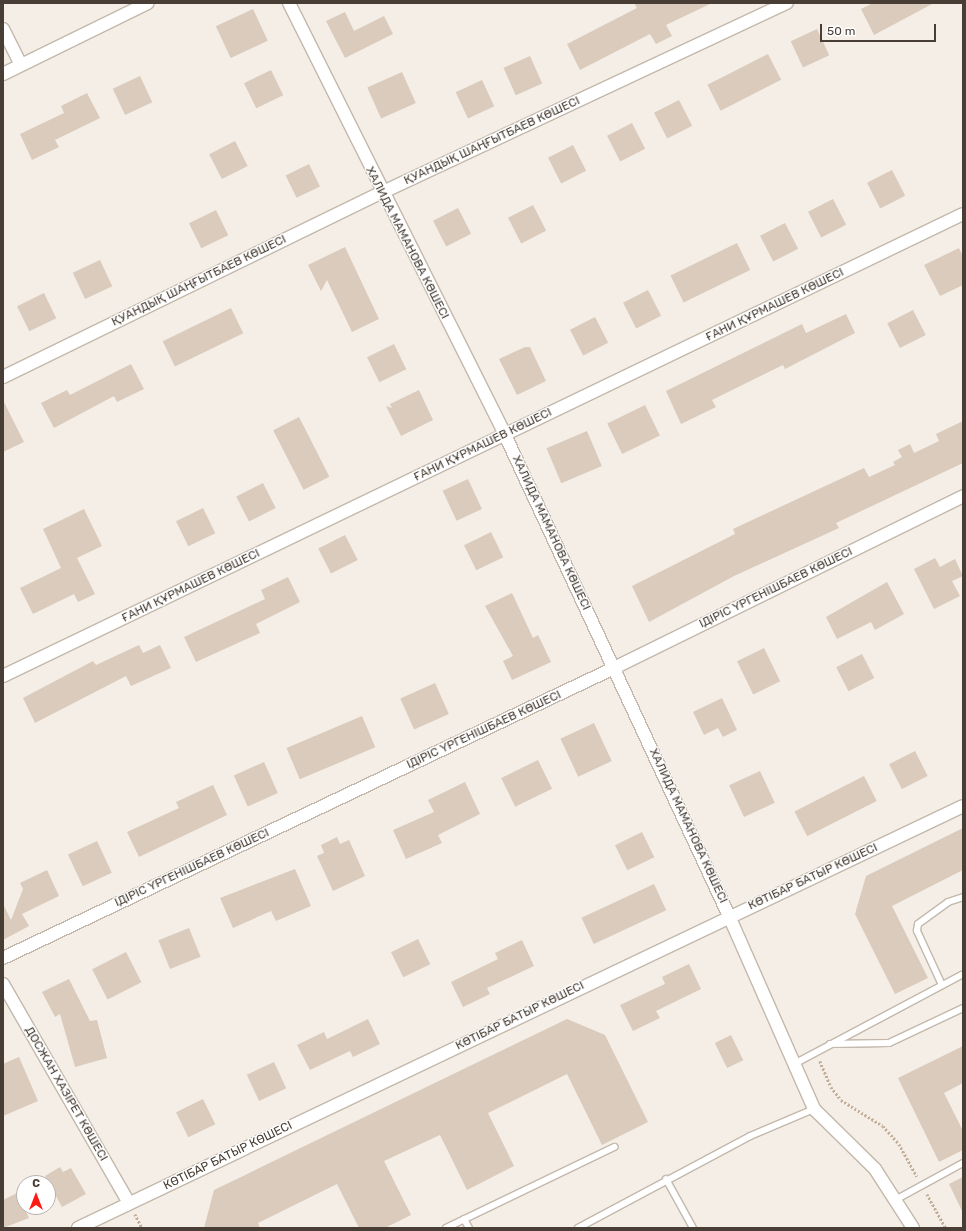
<!DOCTYPE html>
<meta charset="utf-8">
<style>
body{margin:0}
#map{position:relative;width:966px;height:1231px;overflow:hidden;background:#f4eee6;font-family:Rubik,sans-serif}
div>[style]{position:absolute}
.building>*{inset:0;background:#dacbbd;transform-origin:0 0}
.path>*{height:2.5px;margin-top:-1.25px;transform-origin:0;background:repeating-linear-gradient(90deg,#c3af98 0 2px,transparent 0 4px)}
.roads{filter:drop-shadow(1px 0 #c3b8ab) drop-shadow(-1px 0 #c3b8ab) drop-shadow(0 1px #c3b8ab) drop-shadow(0 -1px #c3b8ab)}
.service>*{height:6px;margin:-3px;padding:0 3px;transform-origin:3px;border-radius:3px;background:#fff}
.minor>*{height:12px;margin:-6px;padding:0 6px;transform-origin:6px;border-radius:6px;background:#fff}
span{translate:-50% -50%;white-space:nowrap;text-align:center;line-height:1.15;-webkit-text-stroke:3px #fff;paint-order:stroke}
.street-label{font-size:12px;color:#483e35}
.frame{position:absolute;inset:0;border:4px solid #483e35;pointer-events:none}
.north{position:absolute;left:16px;top:1175px;width:40px;height:40px;box-sizing:border-box;background:#fff;border:1px solid #b6b2ae;border-radius:50%;rotate:0deg;font-size:11px;font-weight:700;line-height:16px;text-align:center;color:#483e35}
.north::after{content:'';display:block;margin:auto;width:14px;height:18px;background:#ff1a12;clip-path:polygon(50% 0,100% 100%,50% 72%,0 100%)}
.scale{position:absolute;left:820px;top:24px;width:116px;height:18px;box-sizing:border-box;border:2px solid #483e35;border-top:0;padding-left:5px;font-size:12px;line-height:14px;white-space:nowrap;color:#483e35;-webkit-text-stroke:3px #fff;paint-order:stroke}
</style>
<div id="map">
<div class="building">
<div style="clip-path:polygon(634px 3px,712px 3px,666px 25px,672px 36px,656px 44px,650px 34px,580px 70px,567px 44px,637px 8px)"></div>
<div style="clip-path:polygon(873px 3px,934px 3px,874px 35px,861px 9px)"></div>
<div style="left:253px;top:9px;width:35px;height:41px;rotate:65deg"></div>
<div style="clip-path:polygon(345px 12px,354px 31px,384px 16px,393px 34px,345px 58px,326px 21px)"></div>
<div style="left:817px;top:29px;width:29px;height:29px;rotate:65deg"></div>
<div style="left:768px;top:54px;width:29px;height:68px;rotate:63deg"></div>
<div style="left:530px;top:56px;width:30px;height:29px;rotate:66deg"></div>
<div style="left:271px;top:70px;width:28px;height:30px;rotate:64deg"></div>
<div style="left:402px;top:72px;width:34px;height:38px;rotate:66deg"></div>
<div style="left:140px;top:76px;width:29px;height:30px;rotate:65deg"></div>
<div style="left:482px;top:80px;width:29px;height:29px;rotate:65deg"></div>
<div style="clip-path:polygon(87px 93px,100px 118px,55px 140px,59px 147px,32px 160px,20px 134px,64px 113px,61px 106px)"></div>
<div style="left:679px;top:100px;width:29px;height:28px;rotate:63deg"></div>
<div style="left:632px;top:123px;width:29px;height:28px;rotate:63deg"></div>
<div style="left:235px;top:141px;width:28px;height:29px;rotate:63deg"></div>
<div style="left:573px;top:145px;width:29px;height:28px;rotate:63deg"></div>
<div style="left:309px;top:164px;width:25px;height:26px;rotate:64deg"></div>
<div style="left:892px;top:170px;width:29px;height:28px;rotate:63deg"></div>
<div style="left:833px;top:199px;width:29px;height:28px;rotate:63deg"></div>
<div style="left:533px;top:205px;width:29px;height:28px;rotate:63deg"></div>
<div style="left:458px;top:208px;width:29px;height:28px;rotate:63deg"></div>
<div style="left:216px;top:210px;width:28px;height:30px;rotate:64deg"></div>
<div style="left:785px;top:223px;width:29px;height:28px;rotate:63deg"></div>
<div style="left:737px;top:243px;width:30px;height:74px;rotate:64deg"></div>
<div style="clip-path:polygon(345px 247px,379px 319px,352px 332px,327px 280px,321px 291px,308px 265px)"></div>
<div style="clip-path:polygon(959px 248px,963px 256px,963px 285px,940px 296px,924px 265px)"></div>
<div style="left:100px;top:260px;width:29px;height:30px;rotate:65deg"></div>
<div style="left:648px;top:290px;width:29px;height:28px;rotate:63deg"></div>
<div style="left:44px;top:293px;width:28px;height:30px;rotate:64deg"></div>
<div style="left:231px;top:308px;width:28px;height:76px;rotate:64deg"></div>
<div style="left:913px;top:310px;width:28px;height:29px;rotate:63deg"></div>
<div style="clip-path:polygon(846px 314px,855px 333px,785px 369px,783px 365px,712px 400px,716px 407px,681px 424px,666px 391px,802px 324px,806px 333px)"></div>
<div style="left:595px;top:317px;width:29px;height:28px;rotate:63deg"></div>
<div style="left:394px;top:344px;width:28px;height:30px;rotate:64deg"></div>
<div style="clip-path:polygon(525px 347px,530px 347px,546px 381px,517px 395px,499px 359px)"></div>
<div style="clip-path:polygon(131px 364px,144px 389px,117px 402px,114px 396px,54px 428px,41px 403px,67px 390px,70px 395px)"></div>
<div style="clip-path:polygon(419px 390px,433px 420px,401px 436px,386px 406px,392px 408px,390px 404px)"></div>
<div style="clip-path:polygon(3px 400px,24px 442px,3px 452px)"></div>
<div style="left:645px;top:405px;width:34px;height:42px;rotate:64deg"></div>
<div style="left:299px;top:417px;width:67px;height:29px;rotate:63deg"></div>
<div style="clip-path:polygon(963px 421px,963px 463px,836px 523px,839px 528px,734px 576px,649px 622px,632px 586px,735px 534px,733px 529px,864px 468px,869px 477px,895px 465px,893px 462px,902px 457px,898px 450px,910px 444px,914px 453px,939px 441px,936px 434px)"></div>
<div style="left:587px;top:431px;width:38px;height:44px;rotate:67deg"></div>
<div style="left:468px;top:479px;width:33px;height:28px;rotate:65deg"></div>
<div style="left:263px;top:483px;width:28px;height:30px;rotate:63deg"></div>
<div style="left:203px;top:508px;width:28px;height:30px;rotate:64deg"></div>
<div style="clip-path:polygon(84px 509px,102px 546px,77px 558px,95px 594px,78px 602px,74px 594px,33px 614px,20px 588px,61px 568px,43px 529px)"></div>
<div style="left:491px;top:532px;width:28px;height:30px;rotate:64deg"></div>
<div style="left:345px;top:535px;width:28px;height:30px;rotate:63deg"></div>
<div style="clip-path:polygon(935px 558px,940px 567px,955px 559px,963px 576px,952px 581px,960px 596px,934px 609px,914px 569px)"></div>
<div style="clip-path:polygon(288px 577px,300px 602px,256px 624px,260px 633px,196px 662px,184px 637px,265px 599px,261px 590px)"></div>
<div style="clip-path:polygon(887px 582px,904px 614px,875px 630px,871px 622px,837px 639px,826px 617px)"></div>
<div style="clip-path:polygon(512px 593px,533px 638px,538px 635px,551px 662px,512px 680px,503px 661px,513px 656px,485px 606px)"></div>
<div style="clip-path:polygon(139px 645px,143px 653px,160px 645px,171px 668px,131px 686px,126px 676px,35px 723px,23px 698px,93px 661px,96px 665px)"></div>
<div style="left:764px;top:648px;width:37px;height:30px;rotate:64deg"></div>
<div style="left:862px;top:654px;width:27px;height:29px;rotate:63deg"></div>
<div style="left:435px;top:683px;width:34px;height:38px;rotate:66deg"></div>
<div style="clip-path:polygon(722px 698px,737px 730px,723px 737px,718px 728px,704px 735px,693px 712px)"></div>
<div style="left:362px;top:716px;width:34px;height:82px;rotate:67deg"></div>
<div style="left:594px;top:723px;width:42px;height:37px;rotate:65deg"></div>
<div style="left:915px;top:751px;width:28px;height:29px;rotate:63deg"></div>
<div style="left:538px;top:760px;width:32px;height:41px;rotate:64deg"></div>
<div style="left:264px;top:762px;width:34px;height:33px;rotate:66deg"></div>
<div style="left:760px;top:771px;width:35px;height:34px;rotate:65deg"></div>
<div style="left:864px;top:776px;width:28px;height:78px;rotate:63deg"></div>
<div style="clip-path:polygon(465px 782px,480px 814px,438px 835px,442px 843px,406px 859px,393px 830px,434px 812px,428px 800px)"></div>
<div style="clip-path:polygon(213px 785px,227px 815px,139px 857px,127px 832px,179px 808px,176px 802px)"></div>
<div style="clip-path:polygon(963px 828px,963px 870px,892px 906px,928px 978px,895px 994px,855px 914px,866px 876px)"></div>
<div style="left:642px;top:832px;width:28px;height:30px;rotate:64deg"></div>
<div style="clip-path:polygon(337px 837px,340px 844px,349px 840px,365px 876px,333px 891px,317px 856px,324px 853px,321px 845px)"></div>
<div style="left:97px;top:841px;width:35px;height:32px;rotate:65deg"></div>
<div style="clip-path:polygon(295px 869px,311px 906px,276px 921px,271px 911px,233px 928px,220px 898px)"></div>
<div style="clip-path:polygon(47px 870px,59px 896px,22px 914px,29px 926px,3px 940px,3px 904px,11px 920px,23px 889px,20px 883px)"></div>
<div style="left:654px;top:884px;width:29px;height:80px;rotate:65deg"></div>
<div style="left:189px;top:928px;width:31px;height:33px;rotate:68deg"></div>
<div style="left:418px;top:939px;width:28px;height:30px;rotate:64deg"></div>
<div style="clip-path:polygon(522px 940px,534px 966px,487px 988px,490px 994px,463px 1007px,451px 982px,498px 959px,495px 953px)"></div>
<div style="left:126px;top:952px;width:34px;height:38px;rotate:63deg"></div>
<div style="clip-path:polygon(689px 964px,701px 989px,656px 1011px,660px 1018px,633px 1031px,620px 1005px,665px 984px,662px 977px)"></div>
<div style="clip-path:polygon(69px 979px,90px 1021px,97px 1020px,107px 1058px,75px 1067px,60px 1014px,55px 1017px,42px 992px)"></div>
<div style="clip-path:polygon(368px 1019px,380px 1044px,353px 1057px,350px 1051px,310px 1070px,297px 1045px,324px 1032px,327px 1039px)"></div>
<div style="clip-path:polygon(567px 1019px,605px 1035px,648px 1122px,602px 1145px,567px 1074px,488px 1113px,514px 1166px,467px 1190px,440px 1135px,384px 1161px,411px 1215px,385px 1228px,359px 1228px,337px 1184px,258px 1223px,260px 1228px,204px 1228px,214px 1190px)"></div>
<div style="left:731px;top:1035px;width:28px;height:18px;rotate:64deg"></div>
<div style="clip-path:polygon(963px 1046px,963px 1083px,944px 1093px,963px 1131px,963px 1150px,939px 1162px,898px 1078px)"></div>
<div style="clip-path:polygon(19px 1057px,38px 1101px,3px 1116px,3px 1064px)"></div>
<div style="left:274px;top:1062px;width:29px;height:30px;rotate:65deg"></div>
<div style="left:203px;top:1099px;width:28px;height:30px;rotate:64deg"></div>
<div style="clip-path:polygon(60px 1167px,63px 1172px,71px 1168px,86px 1194px,62px 1207px,45px 1176px)"></div>
<div style="clip-path:polygon(963px 1177px,963px 1213px,949px 1184px)"></div>
<div style="clip-path:polygon(17px 1193px,29px 1218px,3px 1228px,3px 1200px)"></div>
</div>
<div class="path">
<div style="left:820px;top:1061px;width:28px;rotate:67deg"></div>
<div style="left:831px;top:1087px;width:16px;rotate:52deg"></div>
<div style="left:841px;top:1100px;width:49px;rotate:31.8deg"></div>
<div style="left:883px;top:1126px;width:24px;rotate:48deg"></div>
<div style="left:899px;top:1144px;width:37px;rotate:61deg"></div>
<div style="left:927px;top:1194px;width:39px;rotate:61deg"></div>
<div style="left:135px;top:1214px;width:16px;rotate:63deg"></div>
</div>
<div class="roads">
<div class="service">
<div style="left:942px;top:985px;width:60px;rotate:-114.8deg"></div>
<div style="left:917px;top:931px;width:7px;rotate:-82deg"></div>
<div style="left:918px;top:924px;width:37px;rotate:-36deg"></div>
<div style="left:948px;top:902px;width:16px;rotate:-18deg"></div>
<div style="left:830px;top:1044px;width:59px;rotate:-1deg"></div>
<div style="left:889px;top:1043px;width:82px;rotate:-25.3deg"></div>
<div style="left:794px;top:1064px;width:191px;rotate:-28deg"></div>
<div style="left:666px;top:1179px;width:56px;rotate:61.1deg"></div>
<div style="left:897px;top:1199px;width:75px;rotate:-28.6deg"></div>
<div style="left:464px;top:1219px;width:10px;rotate:61deg"></div>
<div style="left:446px;top:1228px;width:187px;rotate:-25.7deg"></div>
<div style="left:578px;top:1228px;width:195px;rotate:-28.1deg"></div>
<div style="left:750px;top:1136px;width:69px;rotate:-22.9deg"></div>
</div>
<div class="minor">
<div style="left:289px;top:3px;width:483px;rotate:63.4deg"></div>
<div style="left:505px;top:435px;width:531px;rotate:65.03deg"></div>
<div style="left:729px;top:916px;width:211px;rotate:66.2deg"></div>
<div style="left:814px;top:1109px;width:86px;rotate:44.5deg"></div>
<div style="left:875px;top:1169px;width:70px;rotate:57.2deg"></div>
<div style="left:3px;top:29px;width:40px;rotate:63.4deg"></div>
<div style="left:3px;top:74px;width:161px;rotate:-26.1deg"></div>
<div style="left:3px;top:377px;width:420px;rotate:-26deg"></div>
<div style="left:381px;top:193px;width:448px;rotate:-25.1deg"></div>
<div style="left:3px;top:676px;width:1065px;rotate:-25.7deg"></div>
<div style="left:3px;top:958px;width:676px;rotate:-25.39deg"></div>
<div style="left:614px;top:668px;width:389px;rotate:-26.2deg"></div>
<div style="left:3px;top:984px;width:253px;rotate:60.1deg"></div>
<div style="left:78px;top:1228px;width:980px;rotate:-25.49deg"></div>
</div>
</div>
<div class="street-label">
<span style="left:492px;top:141px;rotate:-25deg">ҚУАНДЫҚ ШАҢҒЫТБАЕВ КӨШЕСІ</span>
<span style="left:407px;top:243px;rotate:63deg">ХАЛИДА МАМАНОВА КӨШЕСІ</span>
<span style="left:199px;top:281px;rotate:-26deg">ҚУАНДЫҚ ШАҢҒЫТБАЕВ КӨШЕСІ</span>
<span style="left:775px;top:305px;rotate:-26deg">ҒАНИ ҚҰРМАШЕВ КӨШЕСІ</span>
<span style="left:483px;top:445px;rotate:-26deg">ҒАНИ ҚҰРМАШЕВ КӨШЕСІ</span>
<span style="left:551px;top:533px;rotate:65deg">ХАЛИДА МАМАНОВА КӨШЕСІ</span>
<span style="left:191px;top:586px;rotate:-26deg">ҒАНИ ҚҰРМАШЕВ КӨШЕСІ</span>
<span style="left:776px;top:588px;rotate:-26deg">ІДІРІС ҮРГЕНІШБАЕВ КӨШЕСІ</span>
<span style="left:484px;top:730px;rotate:-25deg">ІДІРІС ҮРГЕНІШБАЕВ КӨШЕСІ</span>
<span style="left:688px;top:826px;rotate:65deg">ХАЛИДА МАМАНОВА КӨШЕСІ</span>
<span style="left:192px;top:868px;rotate:-25deg">ІДІРІС ҮРГЕНІШБАЕВ КӨШЕСІ</span>
<span style="left:813px;top:877px;rotate:-25deg">КӨТІБАР БАТЫР КӨШЕСІ</span>
<span style="left:520px;top:1016px;rotate:-26deg">КӨТІБАР БАТЫР КӨШЕСІ</span>
<span style="left:66px;top:1094px;rotate:60deg">ДОСЖАН ХАЗІРЕТ КӨШЕСІ</span>
<span style="left:228px;top:1156px;rotate:-26deg">КӨТІБАР БАТЫР КӨШЕСІ</span>
</div>
<div class="frame"></div>
<div class="north">С</div>
<div class="scale">50 m</div>
</div>
